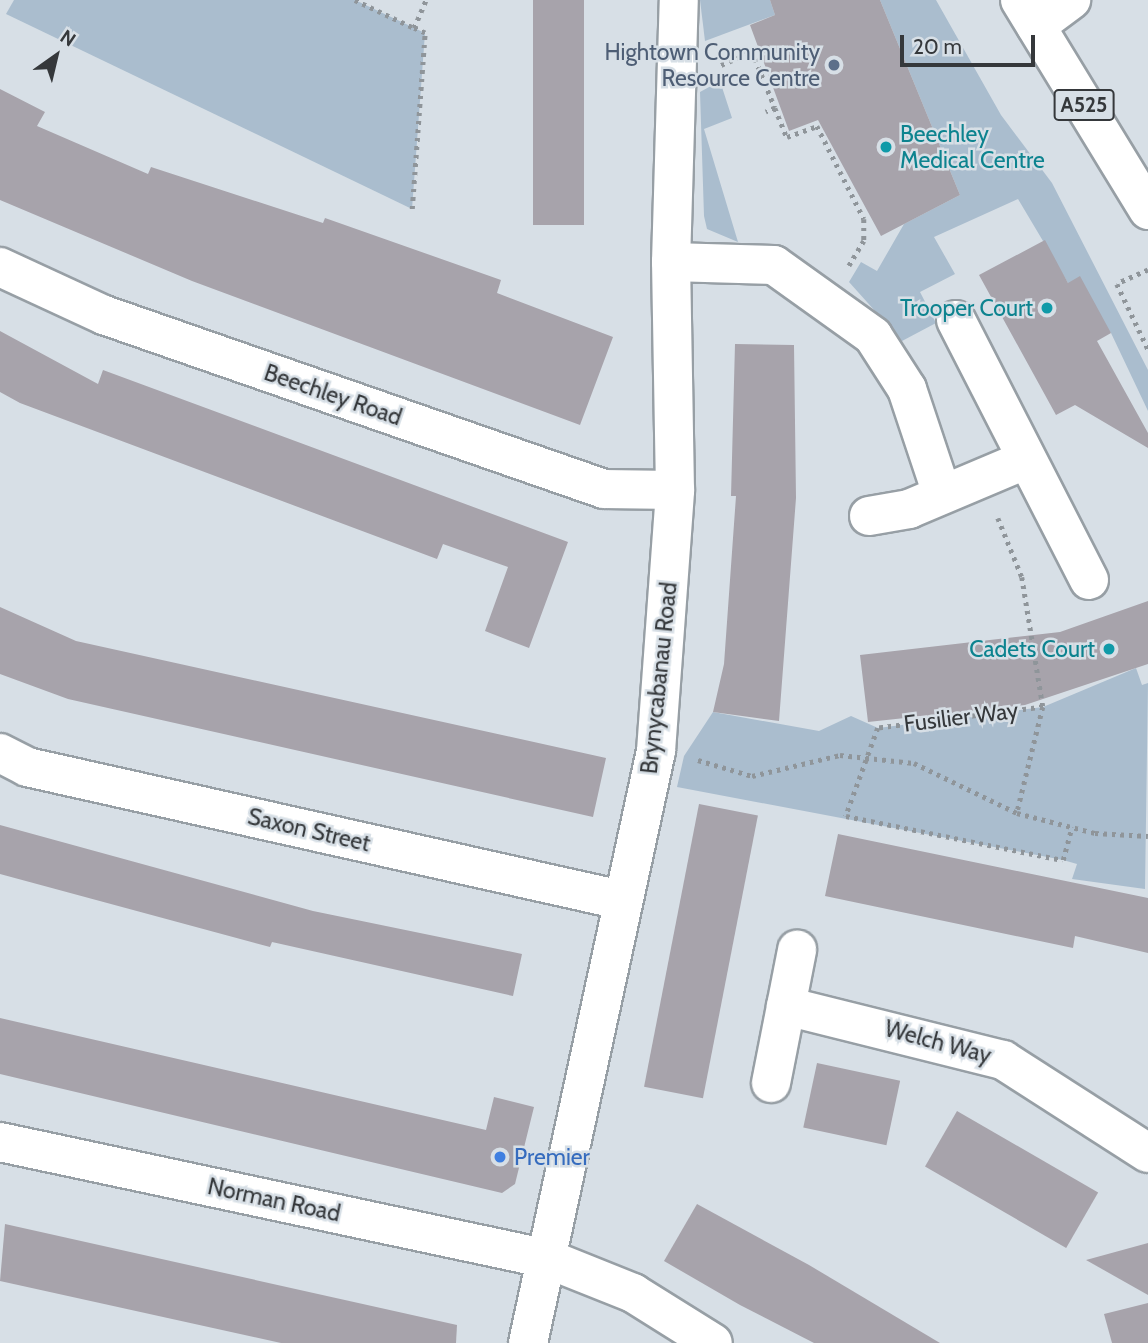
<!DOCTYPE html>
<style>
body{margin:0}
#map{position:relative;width:1148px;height:1343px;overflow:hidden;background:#d7dfe6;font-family:Cabin,sans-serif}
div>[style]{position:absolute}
.green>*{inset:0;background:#aabdce}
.building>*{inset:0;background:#a7a3ab;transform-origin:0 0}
.path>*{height:4.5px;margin-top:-2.25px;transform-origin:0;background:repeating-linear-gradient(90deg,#8f959a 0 3.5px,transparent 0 8.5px)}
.roads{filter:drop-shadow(2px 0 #979fa5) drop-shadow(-2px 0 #979fa5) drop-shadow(0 2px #979fa5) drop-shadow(0 -2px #979fa5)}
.street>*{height:38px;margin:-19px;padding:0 19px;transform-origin:19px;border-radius:19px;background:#fff}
.primary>*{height:38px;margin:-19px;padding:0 19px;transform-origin:19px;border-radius:19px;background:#fff}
.dots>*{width:19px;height:19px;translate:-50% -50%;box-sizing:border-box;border:4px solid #d7dfe6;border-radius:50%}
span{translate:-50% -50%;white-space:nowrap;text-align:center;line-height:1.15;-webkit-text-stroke:5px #d7dfe6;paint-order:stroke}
.shield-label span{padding:2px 5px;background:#d7dfe6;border:2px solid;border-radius:5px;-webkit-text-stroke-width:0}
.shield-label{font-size:21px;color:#35383b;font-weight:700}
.service-label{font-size:23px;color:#4e5e75}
.right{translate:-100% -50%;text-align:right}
.culture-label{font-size:23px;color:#0d838f}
.left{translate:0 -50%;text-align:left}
.street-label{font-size:23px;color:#35383b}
.shop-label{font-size:23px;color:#366cbe}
.north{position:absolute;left:21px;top:21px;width:70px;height:70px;-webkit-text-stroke:5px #d7dfe6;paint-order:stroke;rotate:34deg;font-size:19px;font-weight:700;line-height:28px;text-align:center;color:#35383b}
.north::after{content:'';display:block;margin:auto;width:24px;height:32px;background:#35383b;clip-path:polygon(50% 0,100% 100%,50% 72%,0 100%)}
.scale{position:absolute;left:900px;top:35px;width:135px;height:32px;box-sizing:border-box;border:4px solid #35383b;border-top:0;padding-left:9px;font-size:21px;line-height:24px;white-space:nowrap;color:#35383b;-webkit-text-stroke:5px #d7dfe6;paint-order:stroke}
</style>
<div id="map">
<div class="green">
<div style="clip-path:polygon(14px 0,355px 0,425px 33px,412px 209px,6px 14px)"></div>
<div style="clip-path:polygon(700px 0,770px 0,775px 15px,705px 41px)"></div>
<div style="clip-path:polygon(880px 0,936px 0,1001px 115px,1052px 183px,1148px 370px,1148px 411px,1111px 333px,1068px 283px,1018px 199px,934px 237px,955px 274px,920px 292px,936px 323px,902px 341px,849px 282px,861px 262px,877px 271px,904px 224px,960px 195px)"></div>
<div style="clip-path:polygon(720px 81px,732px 118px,704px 129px,738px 242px,707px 229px,704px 216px,700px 92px)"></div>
<div style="clip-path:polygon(1136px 668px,1142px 685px,1148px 683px,1145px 889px,1072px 879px,1077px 864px,1063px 860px,677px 787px,684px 756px,713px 712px,819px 731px,851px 716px,878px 728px,1043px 707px)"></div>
</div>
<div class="building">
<div style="left:533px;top:0;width:51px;height:225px"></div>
<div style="clip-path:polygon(770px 0,880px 0,960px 195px,881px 236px,818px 120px,789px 131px,750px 25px,775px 15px)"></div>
<div style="clip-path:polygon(0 89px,45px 112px,37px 126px,148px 174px,151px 167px,323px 223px,325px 218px,501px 280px,497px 293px,613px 337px,580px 425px,192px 281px,0 200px)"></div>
<div style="clip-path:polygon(1045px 240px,1068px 283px,1080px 276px,1111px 333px,1097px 341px,1148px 433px,1148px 448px,1075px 405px,1056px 415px,979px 275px)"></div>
<div style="clip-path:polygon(0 331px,98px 384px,103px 370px,568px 542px,529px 648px,485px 631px,508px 567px,443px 544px,437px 559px,20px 403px,0 392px)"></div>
<div style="clip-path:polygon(735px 344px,794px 345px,796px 498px,779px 721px,713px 712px,724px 664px,736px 496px,731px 496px)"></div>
<div style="clip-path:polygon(1148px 601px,1148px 664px,1025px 705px,868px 722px,860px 655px,1060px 632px)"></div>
<div style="clip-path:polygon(0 607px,76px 641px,606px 758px,593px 817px,68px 699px,0 674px)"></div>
<div style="left:699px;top:804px;width:60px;height:288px;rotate:11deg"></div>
<div style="clip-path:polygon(0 825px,313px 911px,522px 954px,513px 996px,272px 942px,270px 947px,0 874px)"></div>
<div style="clip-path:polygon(838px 834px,1148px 898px,1148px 953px,1075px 936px,1073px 948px,825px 896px)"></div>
<div style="clip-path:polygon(0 1018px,486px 1130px,494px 1097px,534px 1107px,515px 1184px,502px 1193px,0 1074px)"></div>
<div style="left:817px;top:1063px;width:85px;height:66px;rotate:12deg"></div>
<div style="left:957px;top:1111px;width:163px;height:64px;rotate:30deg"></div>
<div style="clip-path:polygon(697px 1204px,809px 1265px,940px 1343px,814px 1343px,740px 1305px,664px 1261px)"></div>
<div style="clip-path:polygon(5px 1224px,457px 1325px,456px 1343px,281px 1343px,0 1281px)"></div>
<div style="clip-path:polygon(1148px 1243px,1148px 1295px,1086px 1260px)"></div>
<div style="clip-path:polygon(1148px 1303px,1148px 1343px,1112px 1343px,1104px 1314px)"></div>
</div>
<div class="path">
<div style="left:355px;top:0;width:65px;rotate:25.4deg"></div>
<div style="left:414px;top:28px;width:30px;rotate:-67deg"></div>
<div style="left:752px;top:51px;width:61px;rotate:68deg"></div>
<div style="left:775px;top:108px;width:10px;rotate:156deg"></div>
<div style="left:721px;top:65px;width:40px;rotate:-23.4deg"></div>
<div style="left:775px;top:108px;width:31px;rotate:68deg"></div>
<div style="left:787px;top:137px;width:32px;rotate:-20deg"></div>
<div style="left:817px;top:126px;width:104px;rotate:63.2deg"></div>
<div style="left:864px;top:219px;width:22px;rotate:90deg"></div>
<div style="left:864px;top:241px;width:29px;rotate:121deg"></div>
<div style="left:412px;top:209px;width:176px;rotate:-85.8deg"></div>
<div style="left:425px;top:33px;width:12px;rotate:-156deg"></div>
<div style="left:1148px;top:270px;width:34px;rotate:156deg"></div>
<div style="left:1117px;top:284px;width:72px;rotate:64.5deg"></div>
<div style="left:998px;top:518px;width:64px;rotate:67.9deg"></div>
<div style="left:1022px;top:577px;width:132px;rotate:80.8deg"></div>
<div style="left:1043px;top:707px;width:109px;rotate:103.8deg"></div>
<div style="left:1043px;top:707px;width:166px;rotate:172.7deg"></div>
<div style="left:878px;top:728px;width:94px;rotate:110deg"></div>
<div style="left:846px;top:816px;width:221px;rotate:11.5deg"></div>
<div style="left:1063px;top:860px;width:34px;rotate:-75deg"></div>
<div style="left:698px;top:760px;width:56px;rotate:16.5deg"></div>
<div style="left:752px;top:776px;width:90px;rotate:-13.4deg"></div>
<div style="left:840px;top:755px;width:74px;rotate:6.2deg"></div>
<div style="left:914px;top:763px;width:114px;rotate:25.9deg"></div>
<div style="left:1017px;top:813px;width:81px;rotate:14.4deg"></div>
<div style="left:1095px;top:833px;width:53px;rotate:3.2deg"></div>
</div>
<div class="roads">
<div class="street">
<div style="left:1036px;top:26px;width:44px;rotate:-36.6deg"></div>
<div style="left:671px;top:262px;width:103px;rotate:1.7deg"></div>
<div style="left:774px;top:265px;width:122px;rotate:35.6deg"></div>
<div style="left:873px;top:336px;width:63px;rotate:57.3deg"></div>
<div style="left:907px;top:389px;width:111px;rotate:71.6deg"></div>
<div style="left:0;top:267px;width:115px;rotate:24.8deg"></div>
<div style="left:104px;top:315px;width:529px;rotate:19.19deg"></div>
<div style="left:604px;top:489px;width:71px;rotate:0.8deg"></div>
<div style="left:956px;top:320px;width:292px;rotate:62.9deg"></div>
<div style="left:869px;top:516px;width:41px;rotate:-9.9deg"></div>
<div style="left:909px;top:509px;width:126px;rotate:-22.9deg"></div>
<div style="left:0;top:753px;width:30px;rotate:27deg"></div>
<div style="left:27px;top:767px;width:609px;rotate:12.62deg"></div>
<div style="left:786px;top:1006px;width:224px;rotate:14deg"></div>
<div style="left:1003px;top:1060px;width:172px;rotate:32.7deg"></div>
<div style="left:771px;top:1083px;width:136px;rotate:-78.9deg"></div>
<div style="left:0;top:1142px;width:560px;rotate:12.05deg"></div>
<div style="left:548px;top:1259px;width:92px;rotate:21.8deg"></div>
<div style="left:633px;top:1293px;width:94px;rotate:32deg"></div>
<div style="left:528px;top:1343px;width:606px;rotate:-77.8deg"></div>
<div style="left:656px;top:751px;width:262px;rotate:-85.8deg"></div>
<div style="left:675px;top:490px;width:228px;rotate:-91deg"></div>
<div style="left:671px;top:262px;width:262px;rotate:-88.3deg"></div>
</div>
<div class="primary">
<div style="left:1020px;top:0;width:246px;rotate:58.6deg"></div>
</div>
</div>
<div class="dots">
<div style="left:834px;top:65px;background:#5c6f8a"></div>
<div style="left:886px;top:147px;background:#0f9aa8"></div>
<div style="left:1047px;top:308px;background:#0f9aa8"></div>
<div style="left:1109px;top:649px;background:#0f9aa8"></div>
<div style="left:500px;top:1157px;background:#3f7fe0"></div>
</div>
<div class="shield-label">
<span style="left:1084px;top:105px">A525</span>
</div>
<div class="service-label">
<span class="right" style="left:820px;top:65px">Hightown Community<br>Resource Centre</span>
</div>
<div class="culture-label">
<span class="left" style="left:900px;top:147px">Beechley<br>Medical Centre</span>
<span class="right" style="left:1033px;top:308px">Trooper Court</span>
<span class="right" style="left:1095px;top:649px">Cadets Court</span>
</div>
<div class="street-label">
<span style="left:333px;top:395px;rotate:19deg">Beechley Road</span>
<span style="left:659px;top:678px;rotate:-84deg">Brynycabanau Road</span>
<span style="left:961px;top:717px;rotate:-7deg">Fusilier Way</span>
<span style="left:309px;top:830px;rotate:13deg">Saxon Street</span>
<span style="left:938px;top:1042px;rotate:15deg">Welch Way</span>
<span style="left:274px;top:1200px;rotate:12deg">Norman Road</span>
</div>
<div class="shop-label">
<span class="left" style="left:514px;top:1157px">Premier</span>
</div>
<div class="north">N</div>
<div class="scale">20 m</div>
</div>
